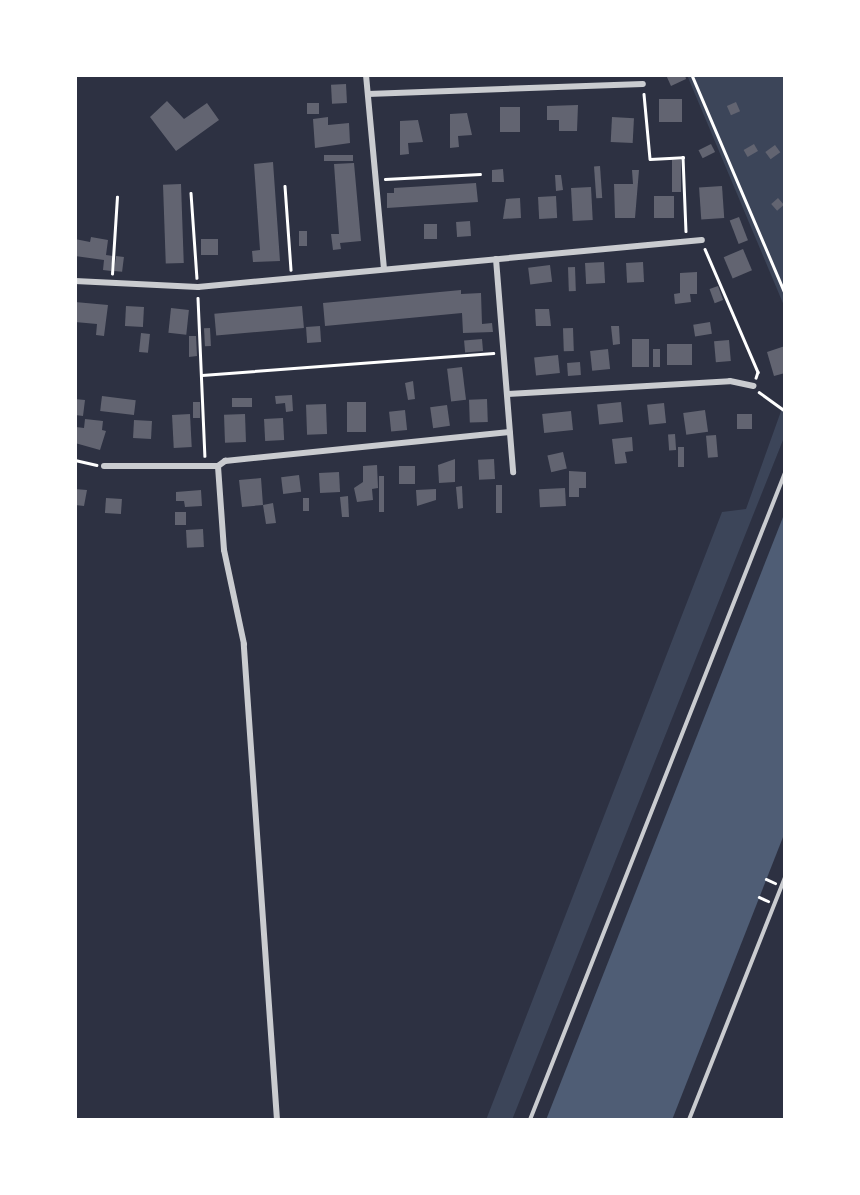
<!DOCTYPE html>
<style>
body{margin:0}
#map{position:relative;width:860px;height:1195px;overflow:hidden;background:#2d3142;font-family:"DM Sans",sans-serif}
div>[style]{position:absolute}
.green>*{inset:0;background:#3c4559}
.water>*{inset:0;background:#4f5d75}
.building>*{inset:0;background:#626471;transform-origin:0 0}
.path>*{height:2.5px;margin:-1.25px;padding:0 1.25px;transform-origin:1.25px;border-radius:1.25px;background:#fff}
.service>*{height:3.5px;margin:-1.75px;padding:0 1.75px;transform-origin:1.75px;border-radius:1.75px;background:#caccd0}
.minor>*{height:6px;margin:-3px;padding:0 3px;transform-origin:3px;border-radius:3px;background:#caccd0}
span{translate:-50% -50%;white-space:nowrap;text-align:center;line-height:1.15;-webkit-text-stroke:7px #fff;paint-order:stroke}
.frame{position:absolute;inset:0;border:77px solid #fff;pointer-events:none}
</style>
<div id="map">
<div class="green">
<div style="clip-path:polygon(687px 75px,785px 75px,785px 308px)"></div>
<div style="clip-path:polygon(785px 400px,785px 435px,512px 1120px,486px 1120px,722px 512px,746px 509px)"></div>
</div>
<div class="water">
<div style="clip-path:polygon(785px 512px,785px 832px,672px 1120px,546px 1120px)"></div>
</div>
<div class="building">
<div style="clip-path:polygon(666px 75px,685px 75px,686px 79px,671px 86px)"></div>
<div style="left:346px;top:84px;width:19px;height:15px;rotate:87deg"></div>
<div style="left:659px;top:99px;width:23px;height:23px"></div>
<div style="clip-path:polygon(167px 101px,184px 119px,207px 103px,219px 120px,176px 151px,150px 117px)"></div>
<div style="left:736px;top:102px;width:10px;height:10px;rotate:66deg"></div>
<div style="left:307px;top:103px;width:12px;height:11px"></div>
<div style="clip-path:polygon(578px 105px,577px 131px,559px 131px,559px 120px,547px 120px,547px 106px)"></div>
<div style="left:500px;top:107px;width:20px;height:25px"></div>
<div style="clip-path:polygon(467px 113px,472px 135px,458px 136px,459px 147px,450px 148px,450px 114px)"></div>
<div style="clip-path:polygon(328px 117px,328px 125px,349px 123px,350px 143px,315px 148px,313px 119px)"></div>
<div style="left:612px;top:117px;width:22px;height:25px;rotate:3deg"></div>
<div style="clip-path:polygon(418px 120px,423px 142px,408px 143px,409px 154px,400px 155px,400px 121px)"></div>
<div style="left:711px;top:144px;width:9px;height:14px;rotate:63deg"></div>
<div style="left:754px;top:144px;width:8px;height:12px;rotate:60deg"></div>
<div style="left:775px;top:145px;width:9px;height:12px;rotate:54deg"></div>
<div style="left:353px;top:155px;width:6px;height:29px;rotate:90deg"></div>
<div style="left:672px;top:160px;width:9px;height:32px"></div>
<div style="clip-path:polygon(273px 162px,280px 261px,253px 262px,252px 251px,260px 250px,254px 164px)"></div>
<div style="clip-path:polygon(354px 163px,361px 241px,340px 243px,341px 249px,333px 250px,331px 234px,339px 234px,334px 164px)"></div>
<div style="left:600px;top:166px;width:32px;height:6px;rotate:86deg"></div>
<div style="clip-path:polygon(503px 169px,504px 182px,492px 182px,492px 170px)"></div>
<div style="clip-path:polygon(632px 170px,639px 170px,635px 218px,615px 218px,614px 184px,633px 184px)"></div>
<div style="clip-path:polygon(555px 175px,561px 175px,563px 190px,556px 191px)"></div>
<div style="clip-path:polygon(476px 183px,478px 202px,387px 208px,387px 193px,394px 193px,394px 188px)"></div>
<div style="left:181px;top:184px;width:79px;height:18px;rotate:88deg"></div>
<div style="left:722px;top:186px;width:32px;height:23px;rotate:86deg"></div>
<div style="left:591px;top:187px;width:33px;height:20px;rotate:87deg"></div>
<div style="left:556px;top:196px;width:22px;height:18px;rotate:87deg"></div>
<div style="left:654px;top:196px;width:20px;height:22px"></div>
<div style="clip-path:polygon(520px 198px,521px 218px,503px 219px,506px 199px)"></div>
<div style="left:778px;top:198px;width:9px;height:9px;rotate:49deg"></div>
<div style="left:739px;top:217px;width:25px;height:10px;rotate:69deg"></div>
<div style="left:470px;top:221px;width:15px;height:14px;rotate:86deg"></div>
<div style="left:424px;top:224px;width:13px;height:15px"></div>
<div style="left:299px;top:231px;width:8px;height:15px"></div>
<div style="clip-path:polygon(91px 237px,108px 240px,106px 255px,113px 256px,111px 271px,103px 270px,104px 260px,75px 256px,75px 239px,90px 242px)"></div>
<div style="left:218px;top:239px;width:16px;height:17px;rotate:90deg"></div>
<div style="left:743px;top:249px;width:23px;height:21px;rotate:67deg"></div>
<div style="left:116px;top:256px;width:8px;height:15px;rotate:7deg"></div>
<div style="left:604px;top:262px;width:21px;height:19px;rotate:87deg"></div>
<div style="left:643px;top:262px;width:20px;height:17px;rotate:87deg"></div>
<div style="left:550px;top:265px;width:17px;height:22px;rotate:83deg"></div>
<div style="left:575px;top:267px;width:24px;height:7px;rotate:88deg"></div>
<div style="clip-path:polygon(697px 272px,697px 294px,690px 294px,691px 302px,675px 304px,674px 294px,680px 293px,680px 273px)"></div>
<div style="left:718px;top:286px;width:15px;height:9px;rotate:70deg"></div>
<div style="clip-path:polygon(461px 290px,461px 294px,481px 293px,482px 324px,492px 323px,493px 332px,463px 333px,462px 313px,325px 326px,323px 303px)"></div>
<div style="clip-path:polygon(75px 302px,108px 305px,104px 336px,96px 335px,97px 324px,75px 322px)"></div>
<div style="left:126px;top:306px;width:18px;height:20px;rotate:3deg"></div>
<div style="left:302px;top:306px;width:22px;height:88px;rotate:85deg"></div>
<div style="left:171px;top:308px;width:18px;height:25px;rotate:6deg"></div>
<div style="clip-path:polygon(535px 309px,549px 309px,551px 326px,536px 326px)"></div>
<div style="left:710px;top:322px;width:12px;height:17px;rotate:81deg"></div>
<div style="left:320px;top:326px;width:16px;height:14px;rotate:86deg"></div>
<div style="clip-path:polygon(611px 326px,619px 326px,620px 344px,613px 345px)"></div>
<div style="left:210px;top:328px;width:18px;height:6px;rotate:87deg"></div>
<div style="left:573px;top:328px;width:23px;height:10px;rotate:88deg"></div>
<div style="left:141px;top:333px;width:9px;height:19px;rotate:6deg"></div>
<div style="clip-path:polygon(189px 336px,196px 336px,197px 356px,189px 357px)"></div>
<div style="left:482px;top:339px;width:12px;height:18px;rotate:85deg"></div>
<div style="left:632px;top:339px;width:17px;height:28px"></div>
<div style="left:729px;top:340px;width:21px;height:15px;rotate:85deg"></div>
<div style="left:667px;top:344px;width:25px;height:21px"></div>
<div style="clip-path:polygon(785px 346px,785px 373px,774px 376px,767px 352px)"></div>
<div style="left:608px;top:349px;width:20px;height:18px;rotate:84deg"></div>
<div style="left:653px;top:349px;width:7px;height:18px"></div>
<div style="left:558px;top:355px;width:18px;height:24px;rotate:84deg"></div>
<div style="left:580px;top:362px;width:13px;height:13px;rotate:86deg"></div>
<div style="left:462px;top:367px;width:33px;height:15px;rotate:83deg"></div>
<div style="clip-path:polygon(413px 381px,415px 399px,408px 400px,405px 383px)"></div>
<div style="clip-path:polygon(292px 395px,293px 411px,286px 412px,285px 403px,276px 404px,275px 396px)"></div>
<div style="left:102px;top:396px;width:34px;height:15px;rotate:7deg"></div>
<div style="left:252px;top:398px;width:9px;height:20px;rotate:90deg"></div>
<div style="clip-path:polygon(75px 399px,85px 400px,83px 416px,75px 415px)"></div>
<div style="left:487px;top:399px;width:23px;height:18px;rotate:88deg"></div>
<div style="left:193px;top:402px;width:7px;height:16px"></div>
<div style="left:347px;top:402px;width:19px;height:30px"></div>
<div style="left:621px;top:402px;width:20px;height:24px;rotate:84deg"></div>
<div style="left:664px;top:403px;width:20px;height:17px;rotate:84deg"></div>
<div style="left:326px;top:404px;width:30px;height:20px;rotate:88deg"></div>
<div style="left:447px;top:405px;width:21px;height:17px;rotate:82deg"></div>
<div style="left:405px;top:410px;width:20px;height:16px;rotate:84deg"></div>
<div style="left:705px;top:410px;width:22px;height:22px;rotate:82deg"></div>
<div style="left:571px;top:411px;width:19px;height:29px;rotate:84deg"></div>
<div style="left:190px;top:414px;width:33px;height:18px;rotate:87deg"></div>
<div style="left:245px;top:414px;width:28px;height:21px;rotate:88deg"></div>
<div style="left:737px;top:414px;width:15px;height:15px"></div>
<div style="left:283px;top:418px;width:22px;height:19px;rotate:87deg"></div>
<div style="clip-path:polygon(85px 419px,103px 421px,102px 430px,106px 431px,100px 450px,75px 443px,76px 427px,84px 428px)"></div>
<div style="left:134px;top:420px;width:18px;height:18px;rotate:3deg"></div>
<div style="left:675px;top:434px;width:16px;height:7px;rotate:86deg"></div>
<div style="left:716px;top:435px;width:22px;height:10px;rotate:85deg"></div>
<div style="clip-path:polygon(632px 437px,633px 451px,625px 452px,627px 463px,615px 464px,612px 439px)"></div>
<div style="left:678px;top:447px;width:6px;height:20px"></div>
<div style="left:563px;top:452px;width:17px;height:16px;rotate:77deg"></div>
<div style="clip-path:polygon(455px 459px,455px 482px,439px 483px,438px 465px)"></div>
<div style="left:494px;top:459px;width:20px;height:16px;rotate:87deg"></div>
<div style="clip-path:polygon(377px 465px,378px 488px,372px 489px,373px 500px,357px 502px,354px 488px,363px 482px,363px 466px)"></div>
<div style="left:399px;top:466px;width:16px;height:18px"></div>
<div style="clip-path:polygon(569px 471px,586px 472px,586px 488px,579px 488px,579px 497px,569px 497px)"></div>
<div style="left:339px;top:472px;width:20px;height:20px;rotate:87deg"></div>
<div style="left:299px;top:475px;width:17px;height:18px;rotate:83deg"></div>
<div style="left:379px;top:476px;width:5px;height:36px"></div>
<div style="clip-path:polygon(261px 478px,263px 505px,273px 503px,276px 523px,266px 524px,263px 505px,242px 507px,239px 480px)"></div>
<div style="left:496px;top:485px;width:6px;height:28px"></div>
<div style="clip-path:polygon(462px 486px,463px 508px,458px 509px,456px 487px)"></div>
<div style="left:565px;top:488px;width:18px;height:26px;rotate:87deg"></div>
<div style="clip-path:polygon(75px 489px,87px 490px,84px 506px,75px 505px)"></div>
<div style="clip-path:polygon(436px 489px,436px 500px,417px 506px,416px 490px)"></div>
<div style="clip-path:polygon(201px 490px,202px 506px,185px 507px,184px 501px,176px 501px,176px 492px)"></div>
<div style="clip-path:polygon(348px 496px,349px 517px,342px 517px,340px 497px)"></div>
<div style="left:106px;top:498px;width:16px;height:15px;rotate:4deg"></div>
<div style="left:303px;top:498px;width:6px;height:13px"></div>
<div style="left:175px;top:512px;width:11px;height:13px"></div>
<div style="left:203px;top:529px;width:18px;height:17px;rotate:87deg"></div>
</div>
<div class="path">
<div style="left:692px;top:75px;width:237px;rotate:66.9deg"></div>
<div style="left:644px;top:94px;width:65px;rotate:84.7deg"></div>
<div style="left:650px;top:159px;width:33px;rotate:-3deg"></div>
<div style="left:683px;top:157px;width:74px;rotate:87.7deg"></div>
<div style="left:385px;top:179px;width:95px;rotate:-3deg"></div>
<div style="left:285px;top:186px;width:84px;rotate:85.9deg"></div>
<div style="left:191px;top:193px;width:85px;rotate:86deg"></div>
<div style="left:705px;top:249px;width:134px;rotate:66.7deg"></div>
<div style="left:758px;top:372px;width:6px;rotate:108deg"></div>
<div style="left:112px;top:274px;width:77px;rotate:-86.3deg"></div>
<div style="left:198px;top:298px;width:158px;rotate:87.5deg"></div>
<div style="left:202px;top:375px;width:292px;rotate:-4.3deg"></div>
<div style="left:759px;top:392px;width:32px;rotate:36deg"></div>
<div style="left:75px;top:460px;width:22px;rotate:13deg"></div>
<div style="left:766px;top:879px;width:10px;rotate:24deg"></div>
<div style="left:759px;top:897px;width:10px;rotate:24deg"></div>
</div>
<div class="service">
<div style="left:530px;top:1120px;width:695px;rotate:-68.49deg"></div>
<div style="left:689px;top:1120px;width:261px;rotate:-68.4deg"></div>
</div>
<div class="minor">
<div style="left:366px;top:75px;width:194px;rotate:84.7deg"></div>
<div style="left:368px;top:94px;width:275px;rotate:-2.1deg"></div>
<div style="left:496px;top:259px;width:214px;rotate:85.4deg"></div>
<div style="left:75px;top:281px;width:123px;rotate:2.8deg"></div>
<div style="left:198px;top:287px;width:506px;rotate:-5.33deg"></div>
<div style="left:507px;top:394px;width:223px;rotate:-3.3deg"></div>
<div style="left:730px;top:381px;width:24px;rotate:12deg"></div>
<div style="left:104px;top:466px;width:114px"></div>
<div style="left:277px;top:1120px;width:477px;rotate:-94deg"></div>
<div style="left:244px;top:644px;width:96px;rotate:-102deg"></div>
<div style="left:224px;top:550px;width:84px;rotate:-94.1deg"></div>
<div style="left:218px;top:466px;width:9px;rotate:-36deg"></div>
<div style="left:225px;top:461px;width:286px;rotate:-5.8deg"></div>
</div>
<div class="frame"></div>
</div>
